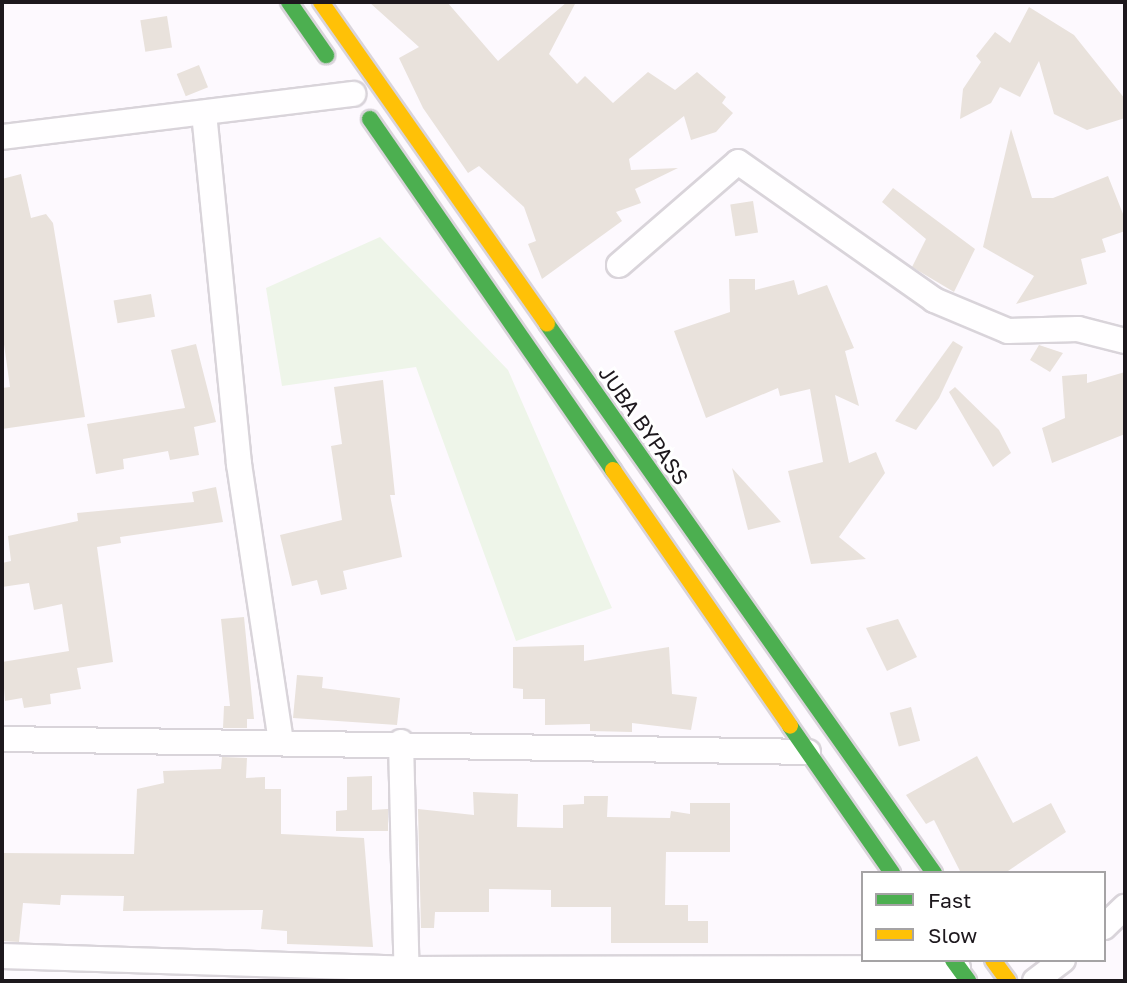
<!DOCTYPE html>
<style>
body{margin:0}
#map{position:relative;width:1127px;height:983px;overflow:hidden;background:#fdf9fe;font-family:"Golos Text",sans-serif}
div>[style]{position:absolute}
.green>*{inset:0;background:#eef5e9}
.building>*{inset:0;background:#e9e2dc;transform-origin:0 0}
.roads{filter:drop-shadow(2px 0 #d9d4da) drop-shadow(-2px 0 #d9d4da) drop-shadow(0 2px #d9d4da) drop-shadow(0 -2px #d9d4da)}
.street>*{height:24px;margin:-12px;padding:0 12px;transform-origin:12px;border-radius:12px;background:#fffeff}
.fast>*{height:16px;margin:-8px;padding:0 8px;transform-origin:8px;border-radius:8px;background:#4caf50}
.slow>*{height:16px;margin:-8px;padding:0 8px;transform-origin:8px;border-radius:8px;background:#ffc107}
span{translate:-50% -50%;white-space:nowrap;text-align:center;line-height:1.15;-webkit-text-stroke:6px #fff;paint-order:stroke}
.street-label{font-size:21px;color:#1d181d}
.frame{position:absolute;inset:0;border:4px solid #1d181d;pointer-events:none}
.legend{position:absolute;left:861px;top:871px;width:245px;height:91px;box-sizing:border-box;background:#fff;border:2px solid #a5a3a5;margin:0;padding:9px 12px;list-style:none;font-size:21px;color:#1d181d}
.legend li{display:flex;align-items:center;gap:14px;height:35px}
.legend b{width:35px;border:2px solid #a5a3a5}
</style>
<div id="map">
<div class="green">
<div style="clip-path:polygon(380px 237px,508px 370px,612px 608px,516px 641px,416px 367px,282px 386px,266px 288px)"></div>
</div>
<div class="building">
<div style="clip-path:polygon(369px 2px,447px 2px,498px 61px,567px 2px,576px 2px,549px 54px,577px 84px,585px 76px,613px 103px,648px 72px,675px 90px,697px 72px,726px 97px,722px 103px,733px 113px,716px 132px,691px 140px,684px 116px,629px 159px,631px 170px,678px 168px,635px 189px,641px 203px,616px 212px,622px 221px,542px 279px,528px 244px,536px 241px,524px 207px,479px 166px,468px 173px,423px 108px,399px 58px,419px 47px)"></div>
<div style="clip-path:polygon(1029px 7px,1074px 35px,1125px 99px,1125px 118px,1087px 130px,1054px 114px,1039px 61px,1020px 97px,1000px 87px,991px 103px,960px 119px,963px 89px,981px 62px,976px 56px,995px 32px,1010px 43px)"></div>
<div style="left:167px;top:16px;width:32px;height:27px;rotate:81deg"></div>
<div style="left:199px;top:65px;width:24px;height:24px;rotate:68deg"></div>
<div style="clip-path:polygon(1011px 129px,1032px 198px,1053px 198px,1108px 176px,1125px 219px,1125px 231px,1102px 239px,1106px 252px,1081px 259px,1087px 284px,1016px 304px,1034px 276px,983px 247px)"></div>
<div style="clip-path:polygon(21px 174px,31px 218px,46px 214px,53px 223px,85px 417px,2px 429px,2px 388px,10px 387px,2px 330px,2px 179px)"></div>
<div style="clip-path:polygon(893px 188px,975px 249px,954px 292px,912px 267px,926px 239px,882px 202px)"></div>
<div style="left:753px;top:201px;width:32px;height:23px;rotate:81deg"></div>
<div style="clip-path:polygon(729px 279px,755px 279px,755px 290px,794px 280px,798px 295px,827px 285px,854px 348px,845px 351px,859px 406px,835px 395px,849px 463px,876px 452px,885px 473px,839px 537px,866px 559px,811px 564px,788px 471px,823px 462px,810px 389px,780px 396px,778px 388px,706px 418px,674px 331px,730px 312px)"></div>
<div style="left:151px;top:294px;width:23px;height:38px;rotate:80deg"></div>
<div style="clip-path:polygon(953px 341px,963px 347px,939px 398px,916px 430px,895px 421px)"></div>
<div style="clip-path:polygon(196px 344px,216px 422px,194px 427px,199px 455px,170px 460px,168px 451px,123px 459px,124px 469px,96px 474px,87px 424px,185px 408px,171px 350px)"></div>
<div style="clip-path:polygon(1039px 345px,1063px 353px,1050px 372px,1030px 360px)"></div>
<div style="clip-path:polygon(1125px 372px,1125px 434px,1052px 463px,1042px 428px,1065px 418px,1062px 376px,1087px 374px,1087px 383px)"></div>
<div style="clip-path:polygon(383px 380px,395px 495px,390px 495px,402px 557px,343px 571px,347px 589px,321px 595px,317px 580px,292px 586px,280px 535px,342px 520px,331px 446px,342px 444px,334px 387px)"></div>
<div style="clip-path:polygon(955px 387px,999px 430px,1011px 453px,993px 467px,949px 392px)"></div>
<div style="clip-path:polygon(732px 468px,781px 522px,748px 530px)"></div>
<div style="clip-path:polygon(216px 487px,223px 522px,120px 537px,121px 543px,97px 547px,113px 662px,77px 668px,81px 689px,50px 694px,51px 704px,24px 708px,22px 698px,5px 701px,2px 662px,69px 651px,62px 604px,34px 610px,29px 583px,2px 587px,2px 563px,11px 561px,8px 536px,78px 521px,77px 513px,194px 502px,192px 492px)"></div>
<div style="clip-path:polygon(244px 617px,254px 719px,247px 719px,247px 728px,223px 728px,224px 706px,230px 706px,221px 619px)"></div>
<div style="clip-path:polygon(898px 619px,917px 657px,887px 671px,866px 628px)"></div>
<div style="clip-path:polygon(584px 645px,584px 661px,669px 647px,672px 694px,697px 697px,691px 730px,632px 723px,632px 732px,590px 731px,590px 724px,545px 725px,545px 699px,523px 699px,523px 689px,513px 688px,513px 647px)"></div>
<div style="clip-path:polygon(297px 675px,323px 677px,322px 688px,400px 698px,397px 725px,293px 718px)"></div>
<div style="left:911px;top:707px;width:35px;height:22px;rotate:75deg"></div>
<div style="clip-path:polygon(977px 756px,1013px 823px,1051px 803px,1066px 832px,1005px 873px,961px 873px,934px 820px,926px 824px,906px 795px)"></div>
<div style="clip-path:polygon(222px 757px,247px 758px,246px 778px,265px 777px,265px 789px,281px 789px,281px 834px,364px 838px,373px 947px,287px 944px,287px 931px,261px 929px,263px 910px,123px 911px,124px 896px,61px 895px,60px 905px,23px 903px,19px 942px,2px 941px,2px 853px,134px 854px,137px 789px,164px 783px,163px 771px,221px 769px)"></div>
<div style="clip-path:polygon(372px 776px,372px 810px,388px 809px,388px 831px,336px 831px,336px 811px,347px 810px,347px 777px)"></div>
<div style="clip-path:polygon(473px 792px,518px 794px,517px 827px,563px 828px,563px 805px,584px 804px,584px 796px,608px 796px,607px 817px,670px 818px,671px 811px,690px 814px,690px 803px,730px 803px,730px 852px,666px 852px,665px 905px,688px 905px,688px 921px,708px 921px,708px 943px,611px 943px,611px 907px,551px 907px,551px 890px,489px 889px,489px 912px,435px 912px,434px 928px,421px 928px,418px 809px,474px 815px)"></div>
</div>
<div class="roads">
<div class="street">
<div style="left:204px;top:113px;width:353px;rotate:84.3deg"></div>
<div style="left:239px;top:464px;width:281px;rotate:81.4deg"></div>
<div style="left:2px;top:137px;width:354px;rotate:-7deg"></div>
<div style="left:619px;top:265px;width:157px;rotate:-40.9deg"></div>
<div style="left:738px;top:162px;width:240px;rotate:35.1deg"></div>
<div style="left:934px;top:300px;width:80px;rotate:22.7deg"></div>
<div style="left:1008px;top:331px;width:70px;rotate:-1.6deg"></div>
<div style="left:1078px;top:329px;width:49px;rotate:14.3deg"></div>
<div style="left:2px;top:739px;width:806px;rotate:0.92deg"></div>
<div style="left:401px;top:742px;width:239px;rotate:88.6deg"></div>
<div style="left:1104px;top:927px;width:29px;rotate:-44deg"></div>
<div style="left:2px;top:956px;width:406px;rotate:1.8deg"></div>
<div style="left:408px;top:969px;width:550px;rotate:-0.1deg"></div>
<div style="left:1035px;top:981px;width:35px;rotate:-37deg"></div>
</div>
<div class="fast">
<div style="left:289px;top:2px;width:65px;rotate:55.1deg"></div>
<div style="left:370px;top:119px;width:427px;rotate:55.3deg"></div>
<div style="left:547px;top:324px;width:672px;rotate:54.82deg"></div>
<div style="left:790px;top:726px;width:179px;rotate:55.2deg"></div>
<div style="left:953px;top:960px;width:26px;rotate:54deg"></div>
</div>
<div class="slow">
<div style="left:321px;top:2px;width:393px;rotate:54.9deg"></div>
<div style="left:613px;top:470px;width:311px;rotate:55.3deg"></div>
<div style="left:993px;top:960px;width:26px;rotate:54deg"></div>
</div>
</div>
<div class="street-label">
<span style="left:644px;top:425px;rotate:55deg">JUBA BYPASS</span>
</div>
<div class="frame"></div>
<ul class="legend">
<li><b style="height:9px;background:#4caf50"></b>Fast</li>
<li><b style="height:9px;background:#ffc107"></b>Slow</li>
</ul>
</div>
